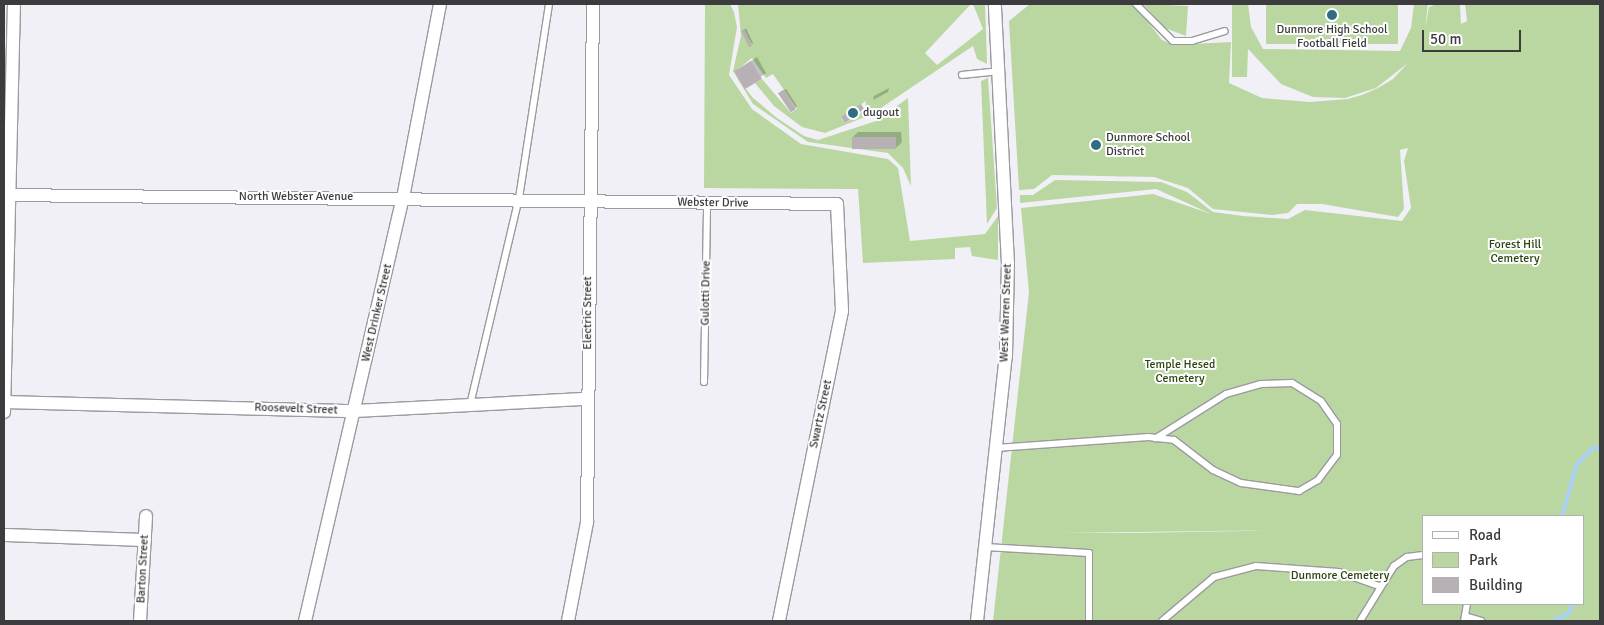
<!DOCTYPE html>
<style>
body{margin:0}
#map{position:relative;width:1604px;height:625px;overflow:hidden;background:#f1f0f7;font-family:Signika,sans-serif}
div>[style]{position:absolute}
.green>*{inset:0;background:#bad7a2;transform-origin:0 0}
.shadow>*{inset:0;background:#0003}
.stream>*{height:4px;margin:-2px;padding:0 2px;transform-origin:2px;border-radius:2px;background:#a8d1f4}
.building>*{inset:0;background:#b7b1b5;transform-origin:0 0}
.roads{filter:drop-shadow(1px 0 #9a9aa0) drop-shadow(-1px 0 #9a9aa0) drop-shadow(0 1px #9a9aa0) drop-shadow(0 -1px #9a9aa0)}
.lane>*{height:6px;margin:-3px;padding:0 3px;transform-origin:3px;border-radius:3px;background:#fff}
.street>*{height:12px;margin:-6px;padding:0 6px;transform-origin:6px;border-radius:6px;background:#fff}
.dots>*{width:14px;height:14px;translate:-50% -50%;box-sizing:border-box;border:2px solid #fff;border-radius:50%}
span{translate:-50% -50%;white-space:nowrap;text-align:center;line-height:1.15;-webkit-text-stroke:4px #fff;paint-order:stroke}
.poi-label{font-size:12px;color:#3c3c3f}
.left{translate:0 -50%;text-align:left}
.street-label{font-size:12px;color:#3c3c3f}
.park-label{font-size:12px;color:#2c4510}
.frame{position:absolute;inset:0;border:5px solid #3c3c3f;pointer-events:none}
.legend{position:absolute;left:1422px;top:515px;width:162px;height:90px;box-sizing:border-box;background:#fff;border:1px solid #b1b1b2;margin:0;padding:6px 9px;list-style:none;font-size:15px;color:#3c3c3f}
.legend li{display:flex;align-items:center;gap:10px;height:25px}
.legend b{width:25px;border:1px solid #b1b1b2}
.scale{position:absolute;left:1422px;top:30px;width:99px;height:22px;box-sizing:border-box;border:2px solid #3c3c3f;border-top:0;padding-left:6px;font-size:15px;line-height:18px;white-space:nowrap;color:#3c3c3f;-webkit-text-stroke:4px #fff;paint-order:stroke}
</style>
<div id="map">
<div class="green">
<div style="clip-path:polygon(705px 4px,730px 4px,734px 12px,737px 27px,729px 75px,752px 109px,801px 144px,888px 159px,898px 168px,910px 241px,985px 234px,998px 216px,998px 260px,972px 256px,970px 247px,955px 248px,955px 259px,863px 263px,858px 189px,704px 188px)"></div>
<div style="clip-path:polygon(evenodd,738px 4px,971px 4px,925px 53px,937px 65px,983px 29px,973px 4px,985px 4px,987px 64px,977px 59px,973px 46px,872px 114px,825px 133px,802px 127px,774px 106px,755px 83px,762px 79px,791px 113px,797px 109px,773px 74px,766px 78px,752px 58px,734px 72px,752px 97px,777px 118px,804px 136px,818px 140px,876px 121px,908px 98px,911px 186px,903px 168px,888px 153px,808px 142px,753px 104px,733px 71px,741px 36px,738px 4px,866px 101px,865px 110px,845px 123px,841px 118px,866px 101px)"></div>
<div style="clip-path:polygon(evenodd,1030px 4px,1134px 4px,1162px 40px,1174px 45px,1231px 42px,1229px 83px,1262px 98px,1310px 102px,1348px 99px,1362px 95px,1378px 88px,1393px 79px,1408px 63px,1376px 88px,1345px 98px,1313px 97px,1281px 84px,1248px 49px,1247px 77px,1232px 77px,1232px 4px,1248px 4px,1251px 27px,1263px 49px,1400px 51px,1411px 28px,1414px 4px,1428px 4px,1425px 29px,1429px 7px,1437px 4px,1460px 4px,1461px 24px,1467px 21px,1465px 4px,1600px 4px,1600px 621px,993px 621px,1029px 292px,1021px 208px,1153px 194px,1211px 214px,1156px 189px,1020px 203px,1020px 195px,1033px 195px,1055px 180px,1161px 182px,1187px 192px,1213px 212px,1243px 216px,1288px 219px,1305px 210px,1402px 221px,1411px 208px,1404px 161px,1408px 148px,1400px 150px,1404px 209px,1398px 217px,1322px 204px,1297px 204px,1288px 213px,1272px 215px,1213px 209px,1188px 188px,1154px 177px,1052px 175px,1034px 189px,1019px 190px,1009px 21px,1030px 4px,1423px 516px,1583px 516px,1583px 604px,1423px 604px,1423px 516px,1030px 4px,1301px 530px,1132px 533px,1061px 533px,1300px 530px,1301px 530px)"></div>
<div style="clip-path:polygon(1143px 4px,1188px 6px,1186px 36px,1165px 28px)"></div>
<div style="left:1266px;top:4px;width:132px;height:40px"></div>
<div style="clip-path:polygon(988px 78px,997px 208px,987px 224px,981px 81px)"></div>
</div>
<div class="shadow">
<div style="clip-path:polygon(746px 28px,753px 43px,752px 44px,743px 31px)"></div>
<div style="clip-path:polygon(757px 57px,766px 73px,746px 88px,736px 72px)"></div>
<div style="clip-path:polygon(889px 88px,888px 92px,873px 100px,874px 96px)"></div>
<div style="clip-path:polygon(786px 89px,797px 106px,795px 108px,782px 91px)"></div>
<div style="clip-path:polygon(858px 132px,901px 132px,902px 142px,897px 147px,853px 137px)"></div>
</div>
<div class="stream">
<div style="left:1562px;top:516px;width:54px;rotate:-73.9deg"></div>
<div style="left:1577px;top:464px;width:24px;rotate:-45deg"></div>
<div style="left:1594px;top:447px;width:7px;rotate:27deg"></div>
<div style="left:1552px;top:621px;width:17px;rotate:-24deg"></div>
<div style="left:1568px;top:614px;width:11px;rotate:-63deg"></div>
</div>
<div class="building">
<div style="clip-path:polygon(744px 29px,752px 46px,749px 47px,741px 31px)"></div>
<div style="left:751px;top:61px;width:21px;height:20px;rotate:59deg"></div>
<div style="left:783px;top:90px;width:23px;height:6px;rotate:56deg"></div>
<div style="clip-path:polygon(861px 104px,864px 109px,845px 123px,841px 117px)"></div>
<div style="left:852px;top:137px;width:44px;height:12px"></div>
</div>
<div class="roads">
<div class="lane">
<div style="left:1136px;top:4px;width:52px;rotate:45deg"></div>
<div style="left:1173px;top:41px;width:19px"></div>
<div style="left:1192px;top:41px;width:34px;rotate:-17deg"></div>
<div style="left:962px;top:75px;width:38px;rotate:-6deg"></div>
<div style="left:704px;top:382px;width:178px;rotate:-89deg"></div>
<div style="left:470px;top:405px;width:213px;rotate:-76.7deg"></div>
<div style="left:519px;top:198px;width:196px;rotate:-81.2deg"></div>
<div style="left:996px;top:448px;width:153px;rotate:-4.1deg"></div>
<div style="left:1149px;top:437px;width:7px;rotate:8deg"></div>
<div style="left:1156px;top:438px;width:18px;rotate:6deg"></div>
<div style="left:1174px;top:440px;width:49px;rotate:37.6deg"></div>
<div style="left:1213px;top:470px;width:31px;rotate:25deg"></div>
<div style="left:1241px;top:483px;width:59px;rotate:7.9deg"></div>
<div style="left:1299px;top:491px;width:22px;rotate:-30deg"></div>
<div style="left:1318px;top:480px;width:31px;rotate:-53deg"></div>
<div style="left:1337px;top:455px;width:31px;rotate:-90deg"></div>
<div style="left:1337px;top:424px;width:28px;rotate:-125deg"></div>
<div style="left:1321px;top:401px;width:34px;rotate:-148deg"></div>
<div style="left:1292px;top:383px;width:31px;rotate:178deg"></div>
<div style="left:1261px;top:384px;width:36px;rotate:164deg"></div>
<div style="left:1226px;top:394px;width:83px;rotate:147.8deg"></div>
<div style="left:985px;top:547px;width:104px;rotate:3.3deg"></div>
<div style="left:1089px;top:553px;width:68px;rotate:90deg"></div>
<div style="left:1465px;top:616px;width:17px;rotate:17deg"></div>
<div style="left:1162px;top:621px;width:68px;rotate:-40.2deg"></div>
<div style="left:1214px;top:577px;width:43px;rotate:-14.7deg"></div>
<div style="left:1256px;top:566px;width:83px;rotate:4.1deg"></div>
<div style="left:1339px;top:572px;width:42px;rotate:19.3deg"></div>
<div style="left:1360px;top:621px;width:65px;rotate:-58.3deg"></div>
<div style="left:1394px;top:566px;width:16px;rotate:-35deg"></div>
<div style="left:1407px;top:557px;width:16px;rotate:-7deg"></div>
<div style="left:1464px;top:621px;width:17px;rotate:-80deg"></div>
</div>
<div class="street">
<div style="left:4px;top:195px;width:833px;rotate:0.62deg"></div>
<div style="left:837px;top:204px;width:107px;rotate:87.3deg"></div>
<div style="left:842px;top:311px;width:316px;rotate:101.5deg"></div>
<div style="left:4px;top:402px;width:351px;rotate:1.5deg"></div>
<div style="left:355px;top:411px;width:232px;rotate:-3deg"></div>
<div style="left:4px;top:412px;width:408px;rotate:-88.6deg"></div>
<div style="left:4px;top:535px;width:141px;rotate:2deg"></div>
<div style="left:140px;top:621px;width:105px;rotate:-86.7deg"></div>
<div style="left:305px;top:621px;width:434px;rotate:-77deg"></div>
<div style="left:403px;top:198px;width:197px;rotate:-79.2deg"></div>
<div style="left:568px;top:621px;width:101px;rotate:-79.1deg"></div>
<div style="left:587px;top:522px;width:518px;rotate:-89.34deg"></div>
<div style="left:977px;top:621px;width:267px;rotate:-83.8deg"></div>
<div style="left:1006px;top:356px;width:92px;rotate:-88.8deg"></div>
<div style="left:1008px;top:264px;width:260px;rotate:-92.9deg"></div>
</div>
</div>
<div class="dots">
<div style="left:1332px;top:15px;background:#2f6d83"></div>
<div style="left:853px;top:113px;background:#2f6d83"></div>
<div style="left:1096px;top:145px;background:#2f6d83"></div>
</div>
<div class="poi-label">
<span style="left:1332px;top:37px">Dunmore High School<br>Football Field</span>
<span class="left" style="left:863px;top:113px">dugout</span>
<span class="left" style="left:1106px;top:145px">Dunmore School<br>District</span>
</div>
<div class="street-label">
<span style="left:296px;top:197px">North Webster Avenue</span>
<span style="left:713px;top:203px;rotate:1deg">Webster Drive</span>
<span style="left:706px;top:293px;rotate:-89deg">Gulotti Drive</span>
<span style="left:377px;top:313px;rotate:-77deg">West Drinker Street</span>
<span style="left:588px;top:313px;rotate:-90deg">Electric Street</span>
<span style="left:1006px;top:313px;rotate:-88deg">West Warren Street</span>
<span style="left:296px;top:409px;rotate:2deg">Roosevelt Street</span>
<span style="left:821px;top:414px;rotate:-78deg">Swartz Street</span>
<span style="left:143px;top:569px;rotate:-87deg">Barton Street</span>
</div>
<div class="park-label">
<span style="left:1515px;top:252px">Forest Hill<br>Cemetery</span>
<span style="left:1180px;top:372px">Temple Hesed<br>Cemetery</span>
<span style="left:1340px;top:576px">Dunmore Cemetery</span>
</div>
<div class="frame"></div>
<ul class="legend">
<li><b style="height:6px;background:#fff"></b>Road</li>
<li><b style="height:14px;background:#bad7a2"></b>Park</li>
<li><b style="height:14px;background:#b7b1b5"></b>Building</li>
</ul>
<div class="scale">50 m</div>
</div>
